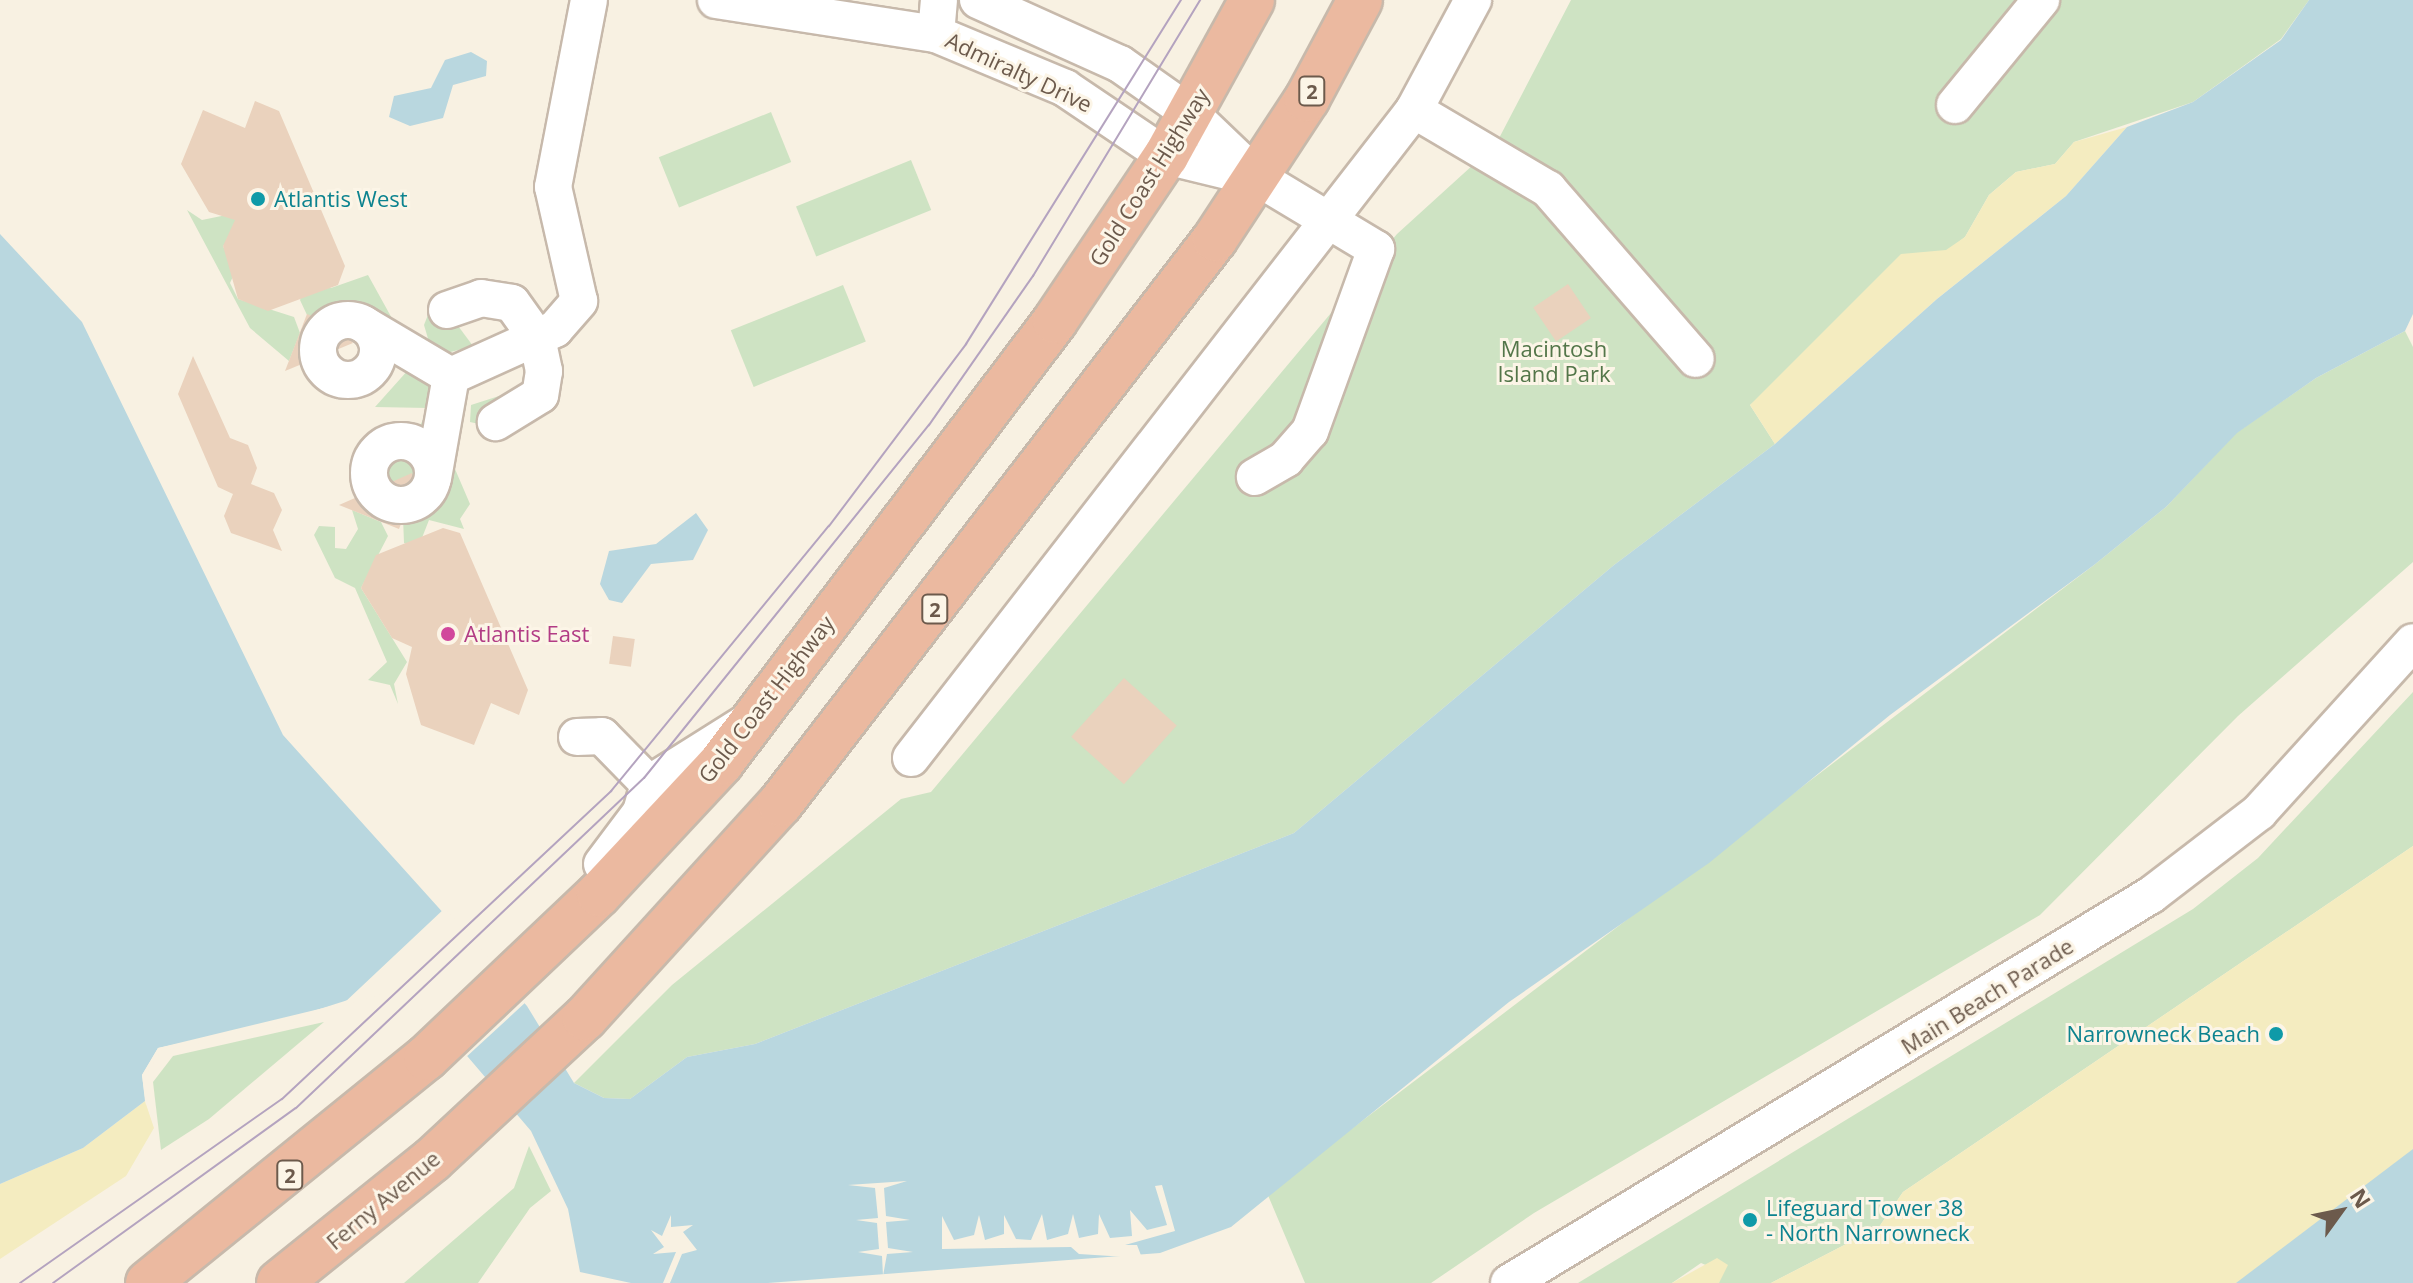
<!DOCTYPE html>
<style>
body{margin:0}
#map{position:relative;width:2413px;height:1283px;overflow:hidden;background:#f8f1e2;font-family:"Open Sans",sans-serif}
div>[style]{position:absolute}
.green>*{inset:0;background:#cee3c3;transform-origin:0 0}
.round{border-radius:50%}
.sand>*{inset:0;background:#f4ecc0}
.water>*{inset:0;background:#b9d7df}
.pier>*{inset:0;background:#f8f1e2}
.building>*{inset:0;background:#ead2bd;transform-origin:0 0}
.roads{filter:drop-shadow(2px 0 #c7b9ab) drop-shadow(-2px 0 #c7b9ab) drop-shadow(0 2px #c7b9ab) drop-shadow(0 -2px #c7b9ab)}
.minor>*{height:36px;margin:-18px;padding:0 18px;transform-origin:18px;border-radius:18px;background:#fff}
.minor>.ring{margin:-18px;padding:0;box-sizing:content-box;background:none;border:36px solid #fff;border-radius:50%}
.highway>*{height:44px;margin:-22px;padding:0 22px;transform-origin:22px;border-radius:22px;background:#ebb9a0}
.tram>*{height:2px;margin:-1px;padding:0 1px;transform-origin:1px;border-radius:1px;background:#b4a3bf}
.dots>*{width:22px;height:22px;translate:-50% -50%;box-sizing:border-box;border:4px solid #fcf5e7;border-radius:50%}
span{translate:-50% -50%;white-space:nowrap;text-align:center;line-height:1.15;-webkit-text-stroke:6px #fcf5e7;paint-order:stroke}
.shield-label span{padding:2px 6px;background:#fcf5e7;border:2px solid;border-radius:6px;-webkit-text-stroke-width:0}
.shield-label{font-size:20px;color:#6c5a4c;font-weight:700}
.street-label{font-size:22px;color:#6c5a4c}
.culture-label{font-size:22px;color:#0d838f}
.left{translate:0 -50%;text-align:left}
.right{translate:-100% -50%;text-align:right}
.park-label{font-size:22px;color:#537649}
.hotel-label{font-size:22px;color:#b23c85}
.north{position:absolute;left:2301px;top:1171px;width:80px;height:80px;-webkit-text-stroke:6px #fcf5e7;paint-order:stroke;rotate:57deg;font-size:22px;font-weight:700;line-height:32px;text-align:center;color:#6c5a4c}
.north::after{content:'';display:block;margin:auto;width:28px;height:36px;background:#6c5a4c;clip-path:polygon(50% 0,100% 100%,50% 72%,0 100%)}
</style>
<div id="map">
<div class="green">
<div style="clip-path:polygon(1571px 0,2309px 0,2281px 39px,2193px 102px,2074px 142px,2055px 164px,2016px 172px,1989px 195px,1965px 237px,1750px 405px,1775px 444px,1614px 565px,1294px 833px,755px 1044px,687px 1057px,630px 1099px,604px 1098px,574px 1083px,672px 985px,901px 799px,931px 792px,1397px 234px,1496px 144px)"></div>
<div style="left:771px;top:112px;width:54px;height:121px;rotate:68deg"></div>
<div style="left:911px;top:160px;width:54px;height:124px;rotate:68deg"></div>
<div style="clip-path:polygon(187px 210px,202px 220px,236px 213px,241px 225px,223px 246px,235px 272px,230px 283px,238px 299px,294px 317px,300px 333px,289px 361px,250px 328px)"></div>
<div style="clip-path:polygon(368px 275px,394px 322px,348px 306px,322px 321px,307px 315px,300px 300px,309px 279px,331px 288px)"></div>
<div style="left:843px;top:285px;width:61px;height:121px;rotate:68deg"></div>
<div style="clip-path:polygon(431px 307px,447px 311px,473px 346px,447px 353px,429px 342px,424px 325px)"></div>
<div style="clip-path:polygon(2405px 331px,2413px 347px,2413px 562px,2238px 716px,2040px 915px,1534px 1213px,1431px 1283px,1305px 1283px,1267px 1193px,2094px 565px,2166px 507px,2236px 433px,2316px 378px)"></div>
<div style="clip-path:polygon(388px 357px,397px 358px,434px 384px,425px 431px,417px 433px,428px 408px,375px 407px,409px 369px)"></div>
<div style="clip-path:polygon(526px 377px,530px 377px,488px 426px,470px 422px,471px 405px,518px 390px)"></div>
<div class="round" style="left:384px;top:455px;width:34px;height:34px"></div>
<div style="clip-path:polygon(452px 462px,470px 504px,460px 519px,464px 529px,429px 520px,418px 548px,404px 543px,403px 518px,438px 498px)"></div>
<div style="clip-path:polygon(352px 510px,381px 522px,388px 536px,361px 588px,407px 662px,394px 684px,398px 704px,390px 685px,368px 680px,387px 662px,355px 588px,335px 578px,314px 535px,319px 526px,335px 527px,335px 548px,346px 549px,358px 529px)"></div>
<div style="clip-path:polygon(2413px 692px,2413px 846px,1903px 1192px,1879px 1227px,1771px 1283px,1719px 1283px,1720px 1271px,1701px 1263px,1672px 1283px,1578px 1283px,2193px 909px,2258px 858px)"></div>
<div style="clip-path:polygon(324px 1022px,209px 1119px,161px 1150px,153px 1082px,173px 1056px)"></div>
<div style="clip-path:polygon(529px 1146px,551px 1191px,530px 1208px,478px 1283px,404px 1283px,514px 1188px)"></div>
</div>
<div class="sand">
<div style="clip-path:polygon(2127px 127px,2066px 196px,1938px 298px,1775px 444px,1750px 405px,1901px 254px,1946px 250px,1965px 237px,1989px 195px,2016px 172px,2055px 164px,2074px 142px)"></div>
<div style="clip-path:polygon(2413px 846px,2413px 1283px,1771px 1283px,1879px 1227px,1903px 1192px)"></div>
<div style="clip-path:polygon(145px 1101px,154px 1128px,126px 1176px,0 1259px,0 1184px,83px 1148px)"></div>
<div style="clip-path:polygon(1717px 1258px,1728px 1265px,1719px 1283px,1672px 1283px)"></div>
</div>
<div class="water">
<div style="clip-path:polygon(2309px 0,2413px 0,2413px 314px,2405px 331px,2316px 378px,2237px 433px,2166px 507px,2094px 565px,1890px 715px,1709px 863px,1509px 1002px,1231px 1227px,1160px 1253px,768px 1283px,631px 1283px,580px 1272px,568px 1209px,531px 1131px,404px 982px,273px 1024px,158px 1048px,142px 1075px,145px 1101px,83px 1148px,0 1184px,0 234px,82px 322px,283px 735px,527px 1006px,574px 1083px,604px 1098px,630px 1099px,687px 1057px,755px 1044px,1294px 833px,1614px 565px,1775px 444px,1937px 299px,2066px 196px,2127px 127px,2193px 102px,2281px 40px)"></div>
<div style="clip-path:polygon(471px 52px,487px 61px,486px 76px,453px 85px,443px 118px,410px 126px,389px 117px,394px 96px,431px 88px,445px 60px)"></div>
<div style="clip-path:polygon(696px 513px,708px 530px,693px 560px,651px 564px,622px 603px,609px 600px,600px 584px,609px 551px,656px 544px)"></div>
<div style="clip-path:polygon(2413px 1149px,2413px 1283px,2236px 1283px)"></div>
</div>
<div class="pier">
<div style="clip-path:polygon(445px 908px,527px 1001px,464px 1059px,403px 987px,274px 1028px,161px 1051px,146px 1075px,146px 1105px,142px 1075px,158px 1048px,344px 1003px)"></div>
<div style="clip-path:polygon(907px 1181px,884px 1188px,886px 1216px,910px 1220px,886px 1222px,888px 1248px,913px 1252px,887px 1254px,883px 1276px,882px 1256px,858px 1252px,879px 1249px,877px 1223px,856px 1220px,878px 1218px,875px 1188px,848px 1185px)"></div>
<div style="clip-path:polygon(1162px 1185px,1175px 1231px,1125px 1245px,1137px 1245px,1142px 1258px,1079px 1254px,1071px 1247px,942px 1249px,942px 1216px,954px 1240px,974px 1235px,979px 1215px,985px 1240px,1004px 1234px,1004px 1215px,1016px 1239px,1031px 1240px,1042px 1214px,1047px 1240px,1068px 1234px,1073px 1214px,1079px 1238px,1098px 1234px,1099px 1214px,1110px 1238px,1132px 1236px,1130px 1210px,1147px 1230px,1167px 1225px,1155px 1186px)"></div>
<div style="clip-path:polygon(671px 1215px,671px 1227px,693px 1225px,683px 1232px,697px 1250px,682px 1254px,670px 1283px,663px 1283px,676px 1252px,653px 1254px,664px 1247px,651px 1230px,662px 1236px)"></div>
</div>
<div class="building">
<div style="clip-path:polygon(255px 101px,279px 111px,345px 266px,338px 285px,268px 311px,238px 299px,223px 246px,235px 220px,209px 212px,181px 164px,203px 110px,245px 128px)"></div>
<div style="left:1568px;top:284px;width:41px;height:42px;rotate:56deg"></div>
<div style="clip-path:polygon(307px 314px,343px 329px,353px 343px,285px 371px)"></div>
<div style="clip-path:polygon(193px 356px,230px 438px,248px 445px,257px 468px,251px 484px,274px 493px,282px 510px,273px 530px,282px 551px,231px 533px,224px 516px,233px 494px,218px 487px,178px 394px)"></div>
<div style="clip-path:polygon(412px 473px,415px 488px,399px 529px,339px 505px)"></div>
<div style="clip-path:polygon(443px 528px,460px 533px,528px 690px,519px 715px,491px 703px,474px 745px,421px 725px,406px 674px,412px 647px,392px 638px,361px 588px,376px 555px)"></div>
<div style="left:613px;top:636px;width:22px;height:28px;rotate:8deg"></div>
<div style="left:1124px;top:678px;width:71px;height:79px;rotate:42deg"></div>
</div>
<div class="roads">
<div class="minor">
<div style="left:716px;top:0;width:223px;rotate:8.8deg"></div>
<div style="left:936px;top:34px;width:140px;rotate:22.7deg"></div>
<div style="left:1065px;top:88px;width:122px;rotate:34deg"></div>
<div style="left:1166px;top:156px;width:93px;rotate:13.7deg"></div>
<div style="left:978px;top:0;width:156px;rotate:24.3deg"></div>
<div style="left:1120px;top:64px;width:87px;rotate:35.2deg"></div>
<div style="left:1191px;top:114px;width:93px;rotate:43.7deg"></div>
<div style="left:1258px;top:178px;width:138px;rotate:31deg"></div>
<div style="left:1376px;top:249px;width:194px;rotate:109.9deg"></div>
<div style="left:1310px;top:431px;width:37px;rotate:131deg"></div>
<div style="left:1286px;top:459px;width:36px;rotate:150deg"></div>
<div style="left:936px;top:34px;width:34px;rotate:-85deg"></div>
<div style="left:1955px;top:105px;width:136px;rotate:-50.7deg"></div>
<div style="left:1414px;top:110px;width:156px;rotate:30.5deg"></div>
<div style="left:1548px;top:189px;width:225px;rotate:49deg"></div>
<div style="left:447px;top:310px;width:36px;rotate:-19deg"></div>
<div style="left:481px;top:298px;width:31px;rotate:9deg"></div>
<div style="left:512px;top:303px;width:43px;rotate:54.5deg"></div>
<div style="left:537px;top:338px;width:34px;rotate:78deg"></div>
<div style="left:544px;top:371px;width:24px;rotate:99deg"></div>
<div style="left:540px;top:395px;width:52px;rotate:148.5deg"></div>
<div class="ring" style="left:318px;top:320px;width:24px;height:24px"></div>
<div style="left:363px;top:324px;width:102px;rotate:30.6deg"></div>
<div style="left:451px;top:376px;width:114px;rotate:-24.3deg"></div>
<div style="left:555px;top:329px;width:37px;rotate:-49deg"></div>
<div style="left:579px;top:301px;width:117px;rotate:-102.8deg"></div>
<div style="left:553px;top:187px;width:190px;rotate:-79.1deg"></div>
<div class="ring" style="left:369px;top:441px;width:28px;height:28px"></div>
<div style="left:433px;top:478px;width:104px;rotate:-80deg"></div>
<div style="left:577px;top:737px;width:25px;rotate:-2deg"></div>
<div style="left:602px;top:736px;width:67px;rotate:45.6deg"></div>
<div style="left:911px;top:758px;width:820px;rotate:-52.18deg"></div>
<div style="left:1414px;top:110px;width:125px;rotate:-61.8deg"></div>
<div style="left:602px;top:864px;width:65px;rotate:-53.1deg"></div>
<div style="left:641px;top:812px;width:29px;rotate:-74deg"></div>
<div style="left:649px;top:784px;width:115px;rotate:-32.2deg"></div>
<div style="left:1509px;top:1283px;width:750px;rotate:-31.15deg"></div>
<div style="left:2151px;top:895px;width:136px;rotate:-37.5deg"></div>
<div style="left:2259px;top:812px;width:229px;rotate:-47.8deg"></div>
</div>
<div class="highway">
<div style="left:148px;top:1283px;width:358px;rotate:-39deg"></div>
<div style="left:426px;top:1058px;width:238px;rotate:-43.5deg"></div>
<div style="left:599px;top:894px;width:179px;rotate:-47deg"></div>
<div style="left:721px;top:763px;width:554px;rotate:-52.92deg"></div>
<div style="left:1055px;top:321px;width:199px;rotate:-56.1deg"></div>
<div style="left:1166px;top:156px;width:178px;rotate:-61.1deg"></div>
<div style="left:279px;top:1283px;width:196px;rotate:-38.8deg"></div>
<div style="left:432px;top:1160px;width:209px;rotate:-42.9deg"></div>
<div style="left:585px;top:1018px;width:290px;rotate:-47.7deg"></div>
<div style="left:780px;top:804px;width:713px;rotate:-52.41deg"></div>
<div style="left:1215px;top:239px;width:168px;rotate:-56.7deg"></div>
<div style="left:1307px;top:99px;width:112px;rotate:-61.8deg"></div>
</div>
</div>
<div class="tram">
<div style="left:20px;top:1283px;width:320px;rotate:-35.1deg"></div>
<div style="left:282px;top:1099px;width:451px;rotate:-43.1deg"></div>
<div style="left:611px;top:791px;width:343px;rotate:-50.6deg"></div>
<div style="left:829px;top:526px;width:228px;rotate:-53deg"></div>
<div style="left:966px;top:344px;width:406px;rotate:-58deg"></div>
<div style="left:53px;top:1283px;width:299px;rotate:-35.8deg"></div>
<div style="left:296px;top:1108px;width:480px;rotate:-43.5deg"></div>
<div style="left:644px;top:778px;width:454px;rotate:-51.1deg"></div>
<div style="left:929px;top:425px;width:182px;rotate:-55.1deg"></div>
<div style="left:1033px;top:276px;width:323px;rotate:-58.8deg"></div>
</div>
<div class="dots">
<div style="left:258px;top:199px;background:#0f9aa8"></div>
<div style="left:448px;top:634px;background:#d1479c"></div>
<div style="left:2276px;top:1034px;background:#0f9aa8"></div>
<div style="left:1750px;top:1220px;background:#0f9aa8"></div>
</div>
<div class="shield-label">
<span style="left:1312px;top:91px">2</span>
<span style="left:935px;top:609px">2</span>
<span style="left:290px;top:1175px">2</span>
</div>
<div class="street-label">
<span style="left:1019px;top:72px;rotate:25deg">Admiralty Drive</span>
<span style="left:1149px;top:177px;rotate:-58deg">Gold Coast Highway</span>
<span style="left:766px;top:699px;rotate:-52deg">Gold Coast Highway</span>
<span style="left:1987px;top:996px;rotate:-32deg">Main Beach Parade</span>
<span style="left:383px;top:1200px;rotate:-40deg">Ferny Avenue</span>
</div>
<div class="culture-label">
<span class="left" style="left:274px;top:199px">Atlantis West</span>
<span class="right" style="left:2260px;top:1034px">Narrowneck Beach</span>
<span class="left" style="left:1766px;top:1220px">Lifeguard Tower 38<br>- North Narrowneck</span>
</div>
<div class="park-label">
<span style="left:1554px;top:361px">Macintosh<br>Island Park</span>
</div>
<div class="hotel-label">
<span class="left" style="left:464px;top:634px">Atlantis East</span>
</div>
<div class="north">N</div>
</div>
